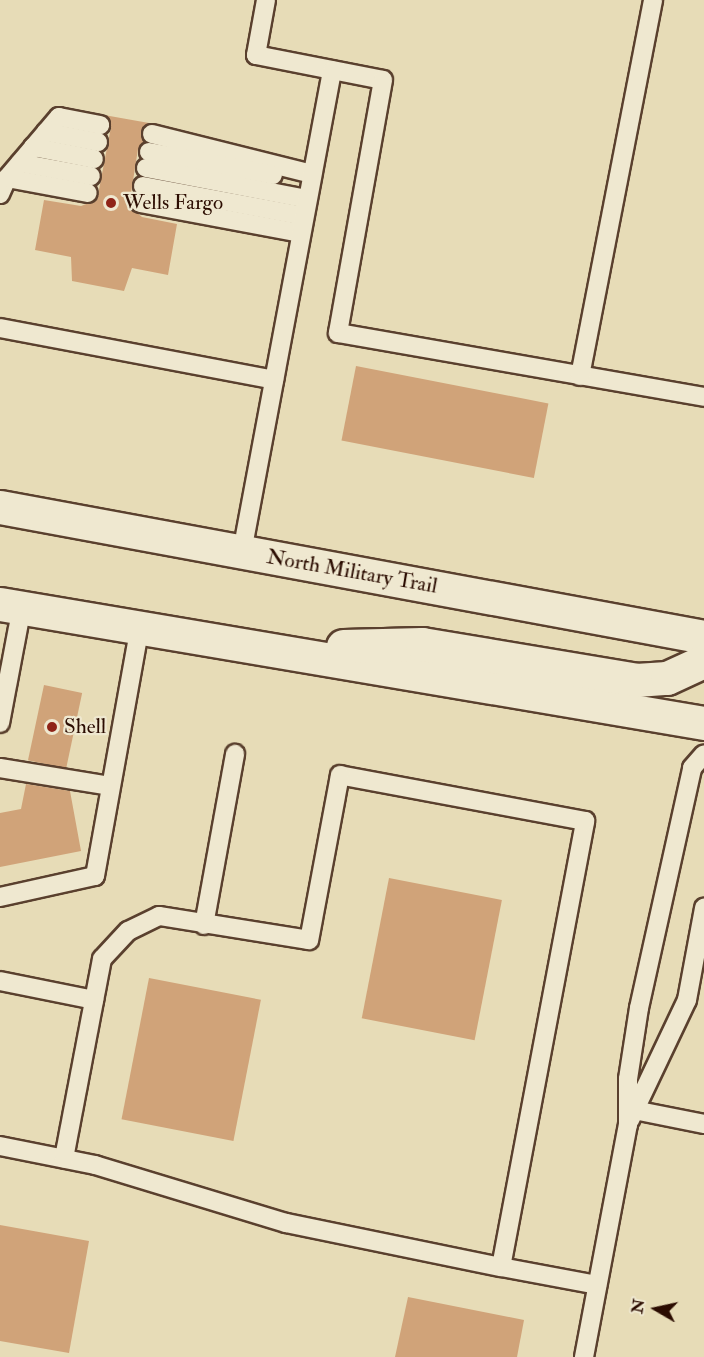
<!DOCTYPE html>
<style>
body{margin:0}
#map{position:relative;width:704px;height:1357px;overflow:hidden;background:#e7dcb7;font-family:"IM FELL Double Pica",serif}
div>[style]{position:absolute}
.building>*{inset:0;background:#d0a379;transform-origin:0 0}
.roads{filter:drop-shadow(2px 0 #5a402e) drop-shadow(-2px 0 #5a402e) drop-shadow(0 2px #5a402e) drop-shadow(0 -2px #5a402e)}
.service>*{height:18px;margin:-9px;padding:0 9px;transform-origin:9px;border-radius:9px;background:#efe8d0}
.secondary>*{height:33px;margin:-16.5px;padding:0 16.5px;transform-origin:16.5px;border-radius:16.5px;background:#efe8d0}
.dots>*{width:16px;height:16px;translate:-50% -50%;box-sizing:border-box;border:3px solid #efe8d0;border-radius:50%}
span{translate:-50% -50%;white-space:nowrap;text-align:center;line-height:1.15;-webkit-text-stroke:4.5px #efe8d0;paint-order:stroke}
.poi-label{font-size:21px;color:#2b0c01}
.left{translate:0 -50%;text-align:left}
.street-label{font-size:21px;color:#2b0c01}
.north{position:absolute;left:626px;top:1279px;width:60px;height:60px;-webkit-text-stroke:4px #efe8d0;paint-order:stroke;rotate:279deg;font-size:16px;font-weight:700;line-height:24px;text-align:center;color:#2b0c01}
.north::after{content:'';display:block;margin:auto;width:21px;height:27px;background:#2b0c01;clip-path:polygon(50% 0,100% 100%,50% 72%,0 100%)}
</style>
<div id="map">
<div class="building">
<div style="clip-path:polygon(104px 115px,149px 123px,141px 132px,144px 142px,138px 149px,129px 206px,142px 217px,177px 224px,168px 275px,132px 268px,124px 291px,72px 281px,71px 257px,35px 250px,44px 200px,81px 206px,97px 200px,111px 127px)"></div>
<div style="left:356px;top:366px;width:196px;height:76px;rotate:11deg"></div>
<div style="left:44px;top:685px;width:39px;height:77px;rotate:12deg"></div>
<div style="clip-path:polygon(26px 784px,70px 791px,81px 851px,0 867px,0 813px,21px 809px)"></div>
<div style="left:389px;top:878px;width:115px;height:143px;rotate:11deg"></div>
<div style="left:149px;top:978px;width:114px;height:144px;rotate:11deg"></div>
<div style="clip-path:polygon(0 1225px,89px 1241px,69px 1353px,0 1341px)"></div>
<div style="clip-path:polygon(408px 1297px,524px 1320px,517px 1357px,395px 1357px)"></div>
</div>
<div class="roads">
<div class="service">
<div style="left:266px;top:0;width:56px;rotate:100.3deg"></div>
<div style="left:256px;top:55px;width:129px;rotate:11.1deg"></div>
<div style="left:383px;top:80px;width:257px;rotate:100.1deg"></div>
<div style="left:338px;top:333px;width:372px;rotate:9.9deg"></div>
<div style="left:46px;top:132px;width:53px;rotate:10.9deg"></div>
<div style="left:152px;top:134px;width:165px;rotate:14deg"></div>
<div style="left:33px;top:147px;width:62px;rotate:11.1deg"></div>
<div style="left:149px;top:152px;width:126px;rotate:10.5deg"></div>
<div style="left:20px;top:163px;width:72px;rotate:10.4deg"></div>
<div style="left:146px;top:168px;width:164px;rotate:10.9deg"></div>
<div style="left:7px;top:178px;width:82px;rotate:10.5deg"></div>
<div style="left:143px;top:186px;width:164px;rotate:10.6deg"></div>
<div style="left:0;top:194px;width:17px;rotate:-66deg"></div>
<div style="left:7px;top:178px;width:80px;rotate:-49.6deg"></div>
<div style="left:59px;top:117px;width:42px;rotate:11deg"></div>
<div style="left:140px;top:203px;width:163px;rotate:10.6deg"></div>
<div style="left:0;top:328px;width:279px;rotate:10.7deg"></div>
<div style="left:580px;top:376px;width:383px;rotate:-79deg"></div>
<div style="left:242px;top:552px;width:490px;rotate:-79.4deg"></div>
<div style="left:0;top:723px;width:118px;rotate:-79.3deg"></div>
<div style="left:0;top:768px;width:111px;rotate:9.3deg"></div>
<div style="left:0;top:897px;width:97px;rotate:-12.5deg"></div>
<div style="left:95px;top:876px;width:253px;rotate:-79.8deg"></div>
<div style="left:204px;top:925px;width:174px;rotate:-79.7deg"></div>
<div style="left:0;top:981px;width:96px;rotate:11.4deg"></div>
<div style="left:634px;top:1110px;width:71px;rotate:11.3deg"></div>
<div style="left:630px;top:1120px;width:133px;rotate:-64.6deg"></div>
<div style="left:687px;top:1000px;width:94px;rotate:-79.5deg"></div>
<div style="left:0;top:1146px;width:97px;rotate:11.3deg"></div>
<div style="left:95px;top:1165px;width:200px;rotate:16.9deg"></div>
<div style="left:286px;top:1223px;width:219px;rotate:11.6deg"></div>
<div style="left:501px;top:1267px;width:454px;rotate:-79.3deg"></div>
<div style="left:585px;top:821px;width:249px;rotate:-169.4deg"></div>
<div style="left:340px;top:775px;width:168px;rotate:100.6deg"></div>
<div style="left:309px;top:940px;width:152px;rotate:-170.9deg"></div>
<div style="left:159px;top:916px;width:34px;rotate:154deg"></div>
<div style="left:128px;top:931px;width:38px;rotate:133deg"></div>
<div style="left:102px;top:959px;width:203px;rotate:100.8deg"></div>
<div style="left:501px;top:1267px;width:98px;rotate:10.6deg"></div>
<div style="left:584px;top:1357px;width:236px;rotate:-79.3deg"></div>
<div style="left:628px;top:1125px;width:46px;rotate:-90deg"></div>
<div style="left:628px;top:1079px;width:72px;rotate:-81.2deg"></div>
<div style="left:639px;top:1008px;width:246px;rotate:-77.5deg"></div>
<div style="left:692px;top:768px;width:18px;rotate:-49deg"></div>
</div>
<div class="secondary">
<div style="left:0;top:507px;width:716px;rotate:10.46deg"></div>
<div style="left:0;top:604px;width:714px;rotate:9.59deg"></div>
<div style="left:343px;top:646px;width:79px;rotate:-1.5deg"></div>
<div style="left:422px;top:644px;width:217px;rotate:9.5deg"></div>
<div style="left:636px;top:680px;width:31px;rotate:-4deg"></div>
<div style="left:667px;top:678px;width:41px;rotate:-24.7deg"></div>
</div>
</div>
<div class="dots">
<div style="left:111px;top:203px;background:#8f2418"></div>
<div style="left:52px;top:727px;background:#8f2418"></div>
</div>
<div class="poi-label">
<span class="left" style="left:123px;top:203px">Wells Fargo</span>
<span class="left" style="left:64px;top:727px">Shell</span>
</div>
<div class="street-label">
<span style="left:352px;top:572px;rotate:10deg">North Military Trail</span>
</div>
<div class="north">N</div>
</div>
